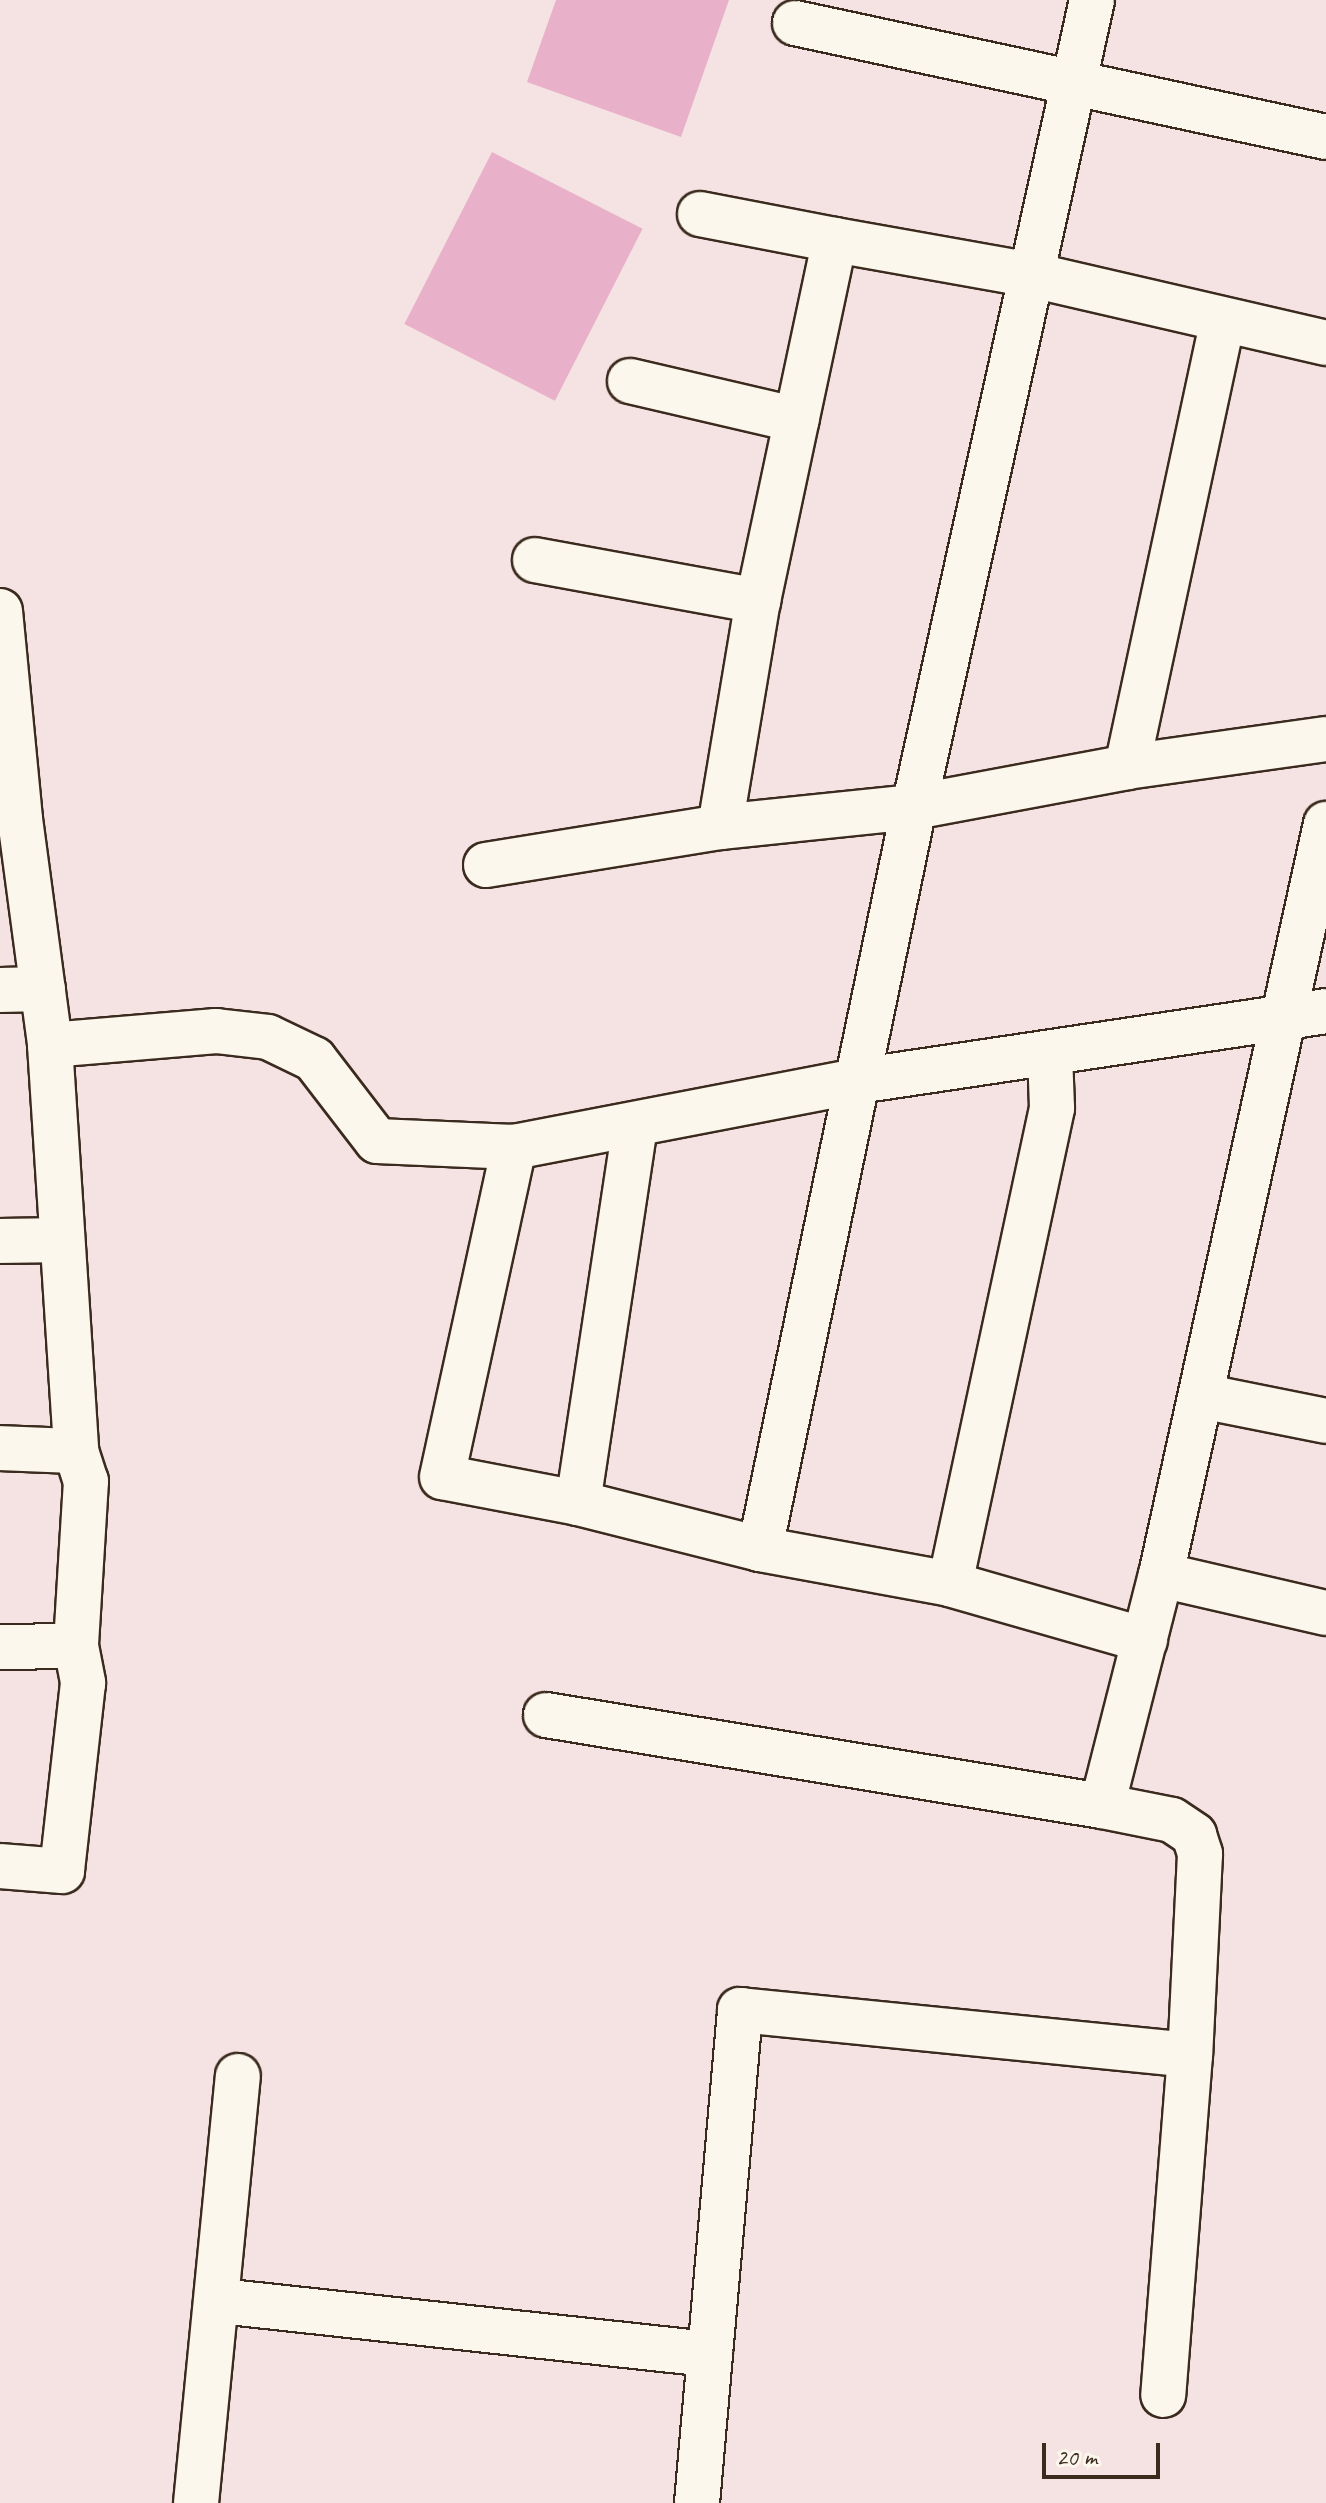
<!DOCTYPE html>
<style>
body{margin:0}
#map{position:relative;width:1326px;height:2503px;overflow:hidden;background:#f5e2e2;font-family:Caveat,sans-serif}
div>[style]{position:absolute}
.building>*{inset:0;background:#e8b1c9;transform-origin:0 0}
.roads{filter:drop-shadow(2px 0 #3b2a1e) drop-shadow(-2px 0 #3b2a1e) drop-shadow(0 2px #3b2a1e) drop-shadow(0 -2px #3b2a1e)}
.minor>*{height:44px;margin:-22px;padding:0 22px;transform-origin:22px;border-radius:22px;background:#fbf7ec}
span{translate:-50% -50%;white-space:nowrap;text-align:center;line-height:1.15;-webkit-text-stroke:7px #fbf7ec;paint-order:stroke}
.scale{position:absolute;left:1042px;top:2443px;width:118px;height:36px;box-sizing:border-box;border:4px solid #3b2a1e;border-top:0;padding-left:10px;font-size:24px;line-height:28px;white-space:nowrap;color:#3b2a1e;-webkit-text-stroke:6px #fbf7ec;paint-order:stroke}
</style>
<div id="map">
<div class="building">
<div style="clip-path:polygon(556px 0,729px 0,681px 137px,527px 82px)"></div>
<div style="left:492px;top:152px;width:169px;height:193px;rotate:27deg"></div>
</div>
<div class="roads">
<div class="minor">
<div style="left:795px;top:23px;width:543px;rotate:12.12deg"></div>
<div style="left:700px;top:214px;width:137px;rotate:10.9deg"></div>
<div style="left:630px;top:381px;width:171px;rotate:13.1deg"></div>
<div style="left:535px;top:560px;width:227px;rotate:10.4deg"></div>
<div style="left:0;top:611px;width:209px;rotate:84.5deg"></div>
<div style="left:20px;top:819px;width:228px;rotate:82.4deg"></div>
<div style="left:50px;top:1045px;width:407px;rotate:86.3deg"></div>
<div style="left:76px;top:1451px;width:32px;rotate:72deg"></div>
<div style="left:86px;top:1481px;width:165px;rotate:93.5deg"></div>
<div style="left:76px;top:1646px;width:38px;rotate:79deg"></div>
<div style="left:83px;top:1683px;width:189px;rotate:96.4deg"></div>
<div style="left:62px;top:1871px;width:62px;rotate:-175.4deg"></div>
<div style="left:1127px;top:767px;width:455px;rotate:-77.9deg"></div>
<div style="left:720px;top:827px;width:229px;rotate:-80.5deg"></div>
<div style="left:758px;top:601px;width:369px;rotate:-78deg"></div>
<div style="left:835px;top:240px;width:200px;rotate:10.1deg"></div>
<div style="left:1032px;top:275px;width:302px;rotate:13deg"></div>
<div style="left:486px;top:865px;width:237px;rotate:-9.2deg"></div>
<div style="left:720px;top:827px;width:195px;rotate:-5.9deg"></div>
<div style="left:914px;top:807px;width:217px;rotate:-10.6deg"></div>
<div style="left:1127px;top:767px;width:201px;rotate:-8deg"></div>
<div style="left:0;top:990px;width:43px;rotate:-1.3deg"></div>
<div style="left:50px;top:1045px;width:167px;rotate:-4.8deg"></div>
<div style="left:216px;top:1031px;width:52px;rotate:6.6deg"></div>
<div style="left:268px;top:1037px;width:51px;rotate:25.6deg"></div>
<div style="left:314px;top:1059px;width:103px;rotate:52.5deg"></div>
<div style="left:377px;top:1141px;width:137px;rotate:2.5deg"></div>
<div style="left:0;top:1241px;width:62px;rotate:-0.9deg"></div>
<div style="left:1201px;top:1396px;width:127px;rotate:11.3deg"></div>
<div style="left:0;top:1448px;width:76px;rotate:2.3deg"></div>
<div style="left:578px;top:1503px;width:379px;rotate:-81.4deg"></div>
<div style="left:760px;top:1549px;width:758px;rotate:-78.27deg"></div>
<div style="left:914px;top:807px;width:826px;rotate:-77.56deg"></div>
<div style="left:1161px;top:1575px;width:169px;rotate:13deg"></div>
<div style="left:950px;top:1584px;width:487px;rotate:-77.9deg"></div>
<div style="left:1052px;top:1108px;width:55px;rotate:-92.1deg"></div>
<div style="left:1145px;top:1640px;width:203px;rotate:-164deg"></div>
<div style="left:950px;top:1584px;width:193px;rotate:-169.6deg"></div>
<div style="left:760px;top:1549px;width:188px;rotate:-165.8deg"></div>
<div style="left:578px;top:1503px;width:138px;rotate:-169.2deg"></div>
<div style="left:442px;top:1477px;width:338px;rotate:-77.7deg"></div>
<div style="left:514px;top:1147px;width:350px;rotate:-10.9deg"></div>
<div style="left:858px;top:1081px;width:473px;rotate:-8.5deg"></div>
<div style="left:0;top:1647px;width:76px;rotate:-0.8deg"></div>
<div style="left:546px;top:1715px;width:563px;rotate:9.3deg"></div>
<div style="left:1102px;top:1806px;width:71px;rotate:11.3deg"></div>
<div style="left:1172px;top:1820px;width:27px;rotate:34deg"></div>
<div style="left:1194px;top:1835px;width:20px;rotate:72deg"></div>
<div style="left:1200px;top:1854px;width:201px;rotate:92.8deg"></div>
<div style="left:1190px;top:2055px;width:341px;rotate:94.5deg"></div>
<div style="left:1102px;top:1806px;width:238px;rotate:-75.7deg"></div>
<div style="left:1161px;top:1575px;width:769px;rotate:-77.61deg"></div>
<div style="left:220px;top:2301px;width:493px;rotate:6.2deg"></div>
<div style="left:196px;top:2503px;width:429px;rotate:-84.4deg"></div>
<div style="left:697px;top:2503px;width:495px;rotate:-85deg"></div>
<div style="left:740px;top:2010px;width:452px;rotate:5.7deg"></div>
</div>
</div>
<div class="scale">20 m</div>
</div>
